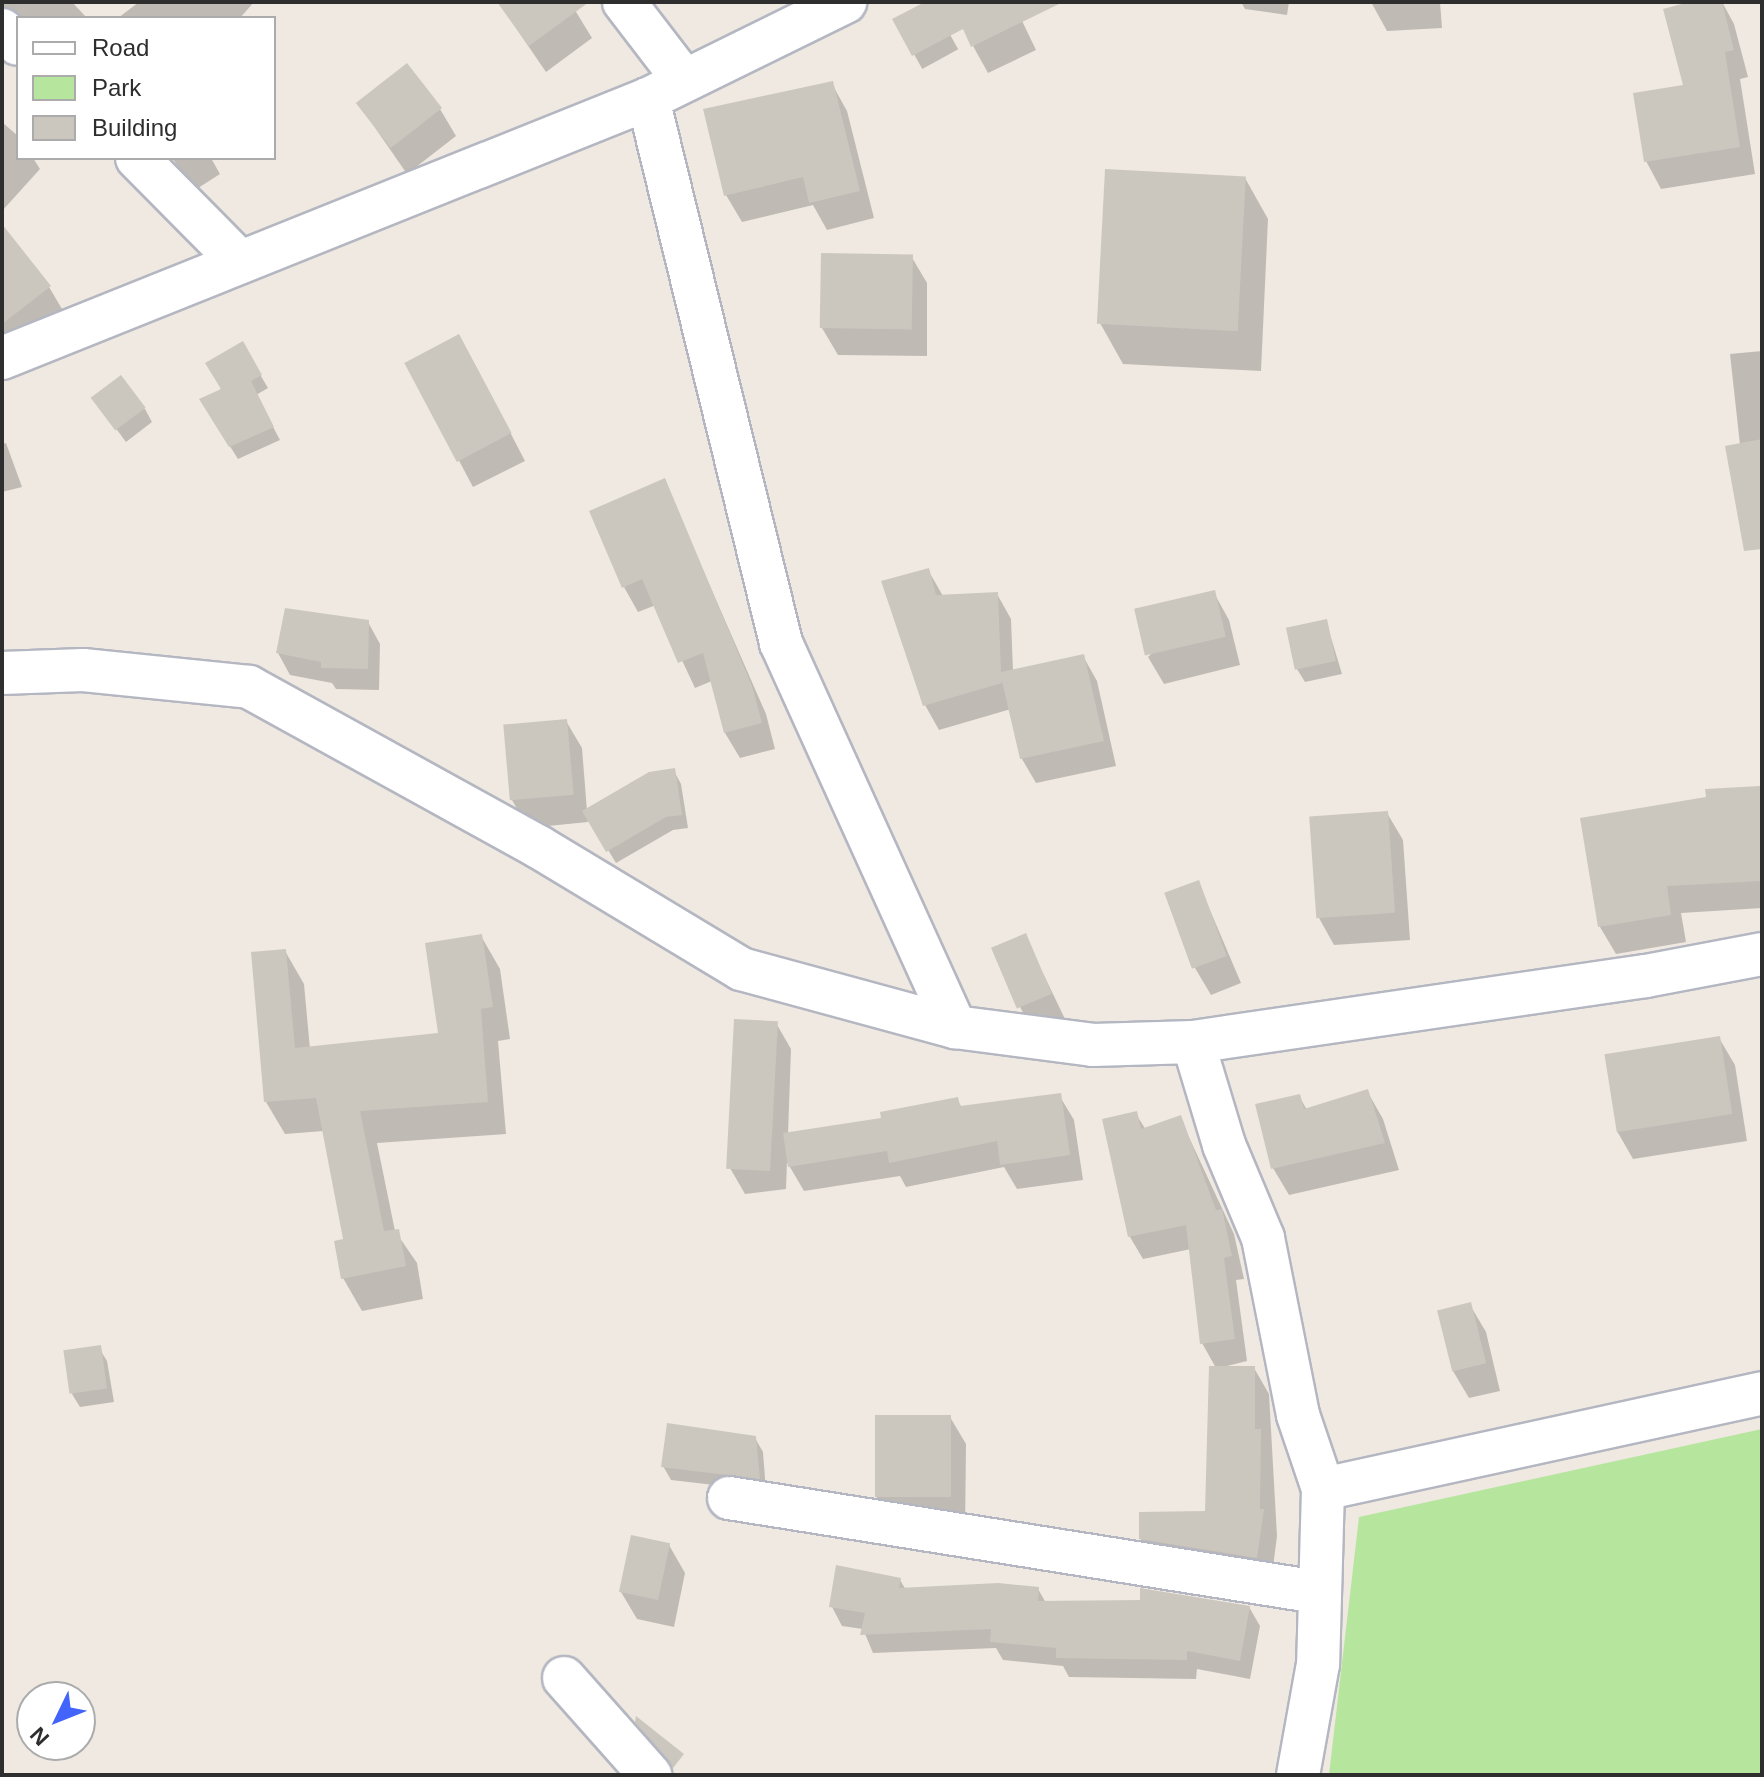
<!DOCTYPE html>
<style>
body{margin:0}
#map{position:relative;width:1764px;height:1777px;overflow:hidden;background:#efe9e1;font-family:Helvetica,sans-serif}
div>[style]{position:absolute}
.green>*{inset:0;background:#b6e59e}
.shadow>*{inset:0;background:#0003;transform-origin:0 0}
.building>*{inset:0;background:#cbc7bf;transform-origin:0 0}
.roads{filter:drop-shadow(2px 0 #b4b7c1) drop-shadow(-2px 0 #b4b7c1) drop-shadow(0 2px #b4b7c1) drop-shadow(0 -2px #b4b7c1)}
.minor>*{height:42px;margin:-21px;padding:0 21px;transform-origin:21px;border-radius:21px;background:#fff}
span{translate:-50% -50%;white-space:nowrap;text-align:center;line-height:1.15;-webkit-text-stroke:7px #fff;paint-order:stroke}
.frame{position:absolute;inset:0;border:4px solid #2e2e2e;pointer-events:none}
.legend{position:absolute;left:16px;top:16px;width:260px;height:144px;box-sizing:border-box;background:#fff;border:2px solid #ababab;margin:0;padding:10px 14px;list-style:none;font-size:24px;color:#2e2e2e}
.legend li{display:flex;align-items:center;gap:16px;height:40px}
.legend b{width:40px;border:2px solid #ababab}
.north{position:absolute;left:16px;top:1681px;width:80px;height:80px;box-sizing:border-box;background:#fff;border:2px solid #ababab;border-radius:50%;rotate:227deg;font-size:22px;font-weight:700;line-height:32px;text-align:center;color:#2e2e2e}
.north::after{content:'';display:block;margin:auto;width:28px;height:36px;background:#4264fb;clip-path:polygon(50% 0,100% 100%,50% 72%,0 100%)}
</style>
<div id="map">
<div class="green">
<div style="clip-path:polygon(1762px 1429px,1762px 1775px,1329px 1775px,1359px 1517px)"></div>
</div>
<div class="shadow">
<div style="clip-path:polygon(2px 2px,72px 2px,87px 18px,2px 20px)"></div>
<div style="clip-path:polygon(139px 2px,254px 2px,240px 18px,118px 18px)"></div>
<div style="clip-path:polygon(498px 2px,570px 2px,592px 38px,546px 72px)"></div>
<div style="left:932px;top:2px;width:54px;height:41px;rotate:61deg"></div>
<div style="clip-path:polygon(1013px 2px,1036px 50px,988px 73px,973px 46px)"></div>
<div style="clip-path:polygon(1241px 2px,1289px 2px,1287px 15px,1245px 9px)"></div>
<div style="clip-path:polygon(1440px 2px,1442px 28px,1387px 31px,1371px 2px)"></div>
<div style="clip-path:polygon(1697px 2px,1722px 2px,1734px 24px,1748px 77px,1740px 79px,1755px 174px,1661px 189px,1646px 161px,1685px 87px)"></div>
<div style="clip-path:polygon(832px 84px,847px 111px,874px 218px,827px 230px,813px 205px,742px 222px,726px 195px)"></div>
<div style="clip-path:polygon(358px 103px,440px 109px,456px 136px,407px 174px)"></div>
<div style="clip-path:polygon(2px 122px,18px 136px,18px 158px,33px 158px,40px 169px,2px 211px)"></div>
<div style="clip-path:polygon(172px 158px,211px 158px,220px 174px,195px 190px)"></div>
<div style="clip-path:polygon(1245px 178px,1268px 219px,1261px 371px,1123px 364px,1100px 323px)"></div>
<div style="clip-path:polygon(2px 237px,49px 287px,62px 309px,2px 356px)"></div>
<div style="clip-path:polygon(911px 256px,927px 283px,927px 356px,838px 355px,822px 328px)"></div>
<div style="clip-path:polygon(242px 344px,268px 388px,256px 395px,280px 440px,238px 459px,209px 413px)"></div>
<div style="clip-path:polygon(1762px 351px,1762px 515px,1740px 445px,1730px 354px)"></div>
<div style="clip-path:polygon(407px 363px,474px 363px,525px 461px,473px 487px)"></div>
<div style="clip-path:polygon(94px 399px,145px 409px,152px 422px,126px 442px)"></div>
<div style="clip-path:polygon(6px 443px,22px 487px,2px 492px,2px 444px)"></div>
<div style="clip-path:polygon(664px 481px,766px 714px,775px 749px,740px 758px,725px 733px,712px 681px,695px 688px,656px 605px,638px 612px,624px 587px)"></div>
<div style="clip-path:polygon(928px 570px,943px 596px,997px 594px,1011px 619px,1013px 671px,1083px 656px,1097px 681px,1116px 766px,1036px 783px,1022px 759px,1011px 709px,939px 730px,925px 705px)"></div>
<div style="clip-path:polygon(1214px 593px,1229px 620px,1240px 665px,1164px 684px,1148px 657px)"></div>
<div style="clip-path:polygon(1326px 621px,1342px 674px,1305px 682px,1297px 669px)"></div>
<div style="clip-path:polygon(368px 622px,380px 644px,379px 690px,336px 689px,332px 683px,290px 675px,278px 653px)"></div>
<div style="clip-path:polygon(566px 721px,582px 748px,587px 811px,674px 771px,681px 784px,688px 828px,673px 830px,616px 863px,587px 815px,588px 822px,528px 828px,512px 800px)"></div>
<div style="clip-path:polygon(1759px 788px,1762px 908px,1681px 913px,1686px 942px,1616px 954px,1600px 927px,1582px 820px)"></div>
<div style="clip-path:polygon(1387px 813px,1403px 840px,1410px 940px,1334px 945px,1319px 918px)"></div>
<div style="clip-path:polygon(1198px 882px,1241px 983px,1211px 995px,1195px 968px)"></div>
<div style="clip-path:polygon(481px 936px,500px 969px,510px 1039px,498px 1041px,506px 1134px,377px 1143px,395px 1231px,417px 1263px,423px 1299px,362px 1311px,343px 1278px,346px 1240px,324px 1131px,285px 1134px,266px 1102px,285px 951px,304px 984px,310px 1049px,441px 1035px)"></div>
<div style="clip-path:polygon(1025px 936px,1066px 1021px,1035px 1034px,1020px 1007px)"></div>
<div style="clip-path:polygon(776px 1023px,791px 1049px,788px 1135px,883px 1120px,957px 1099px,962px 1108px,1059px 1095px,1074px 1120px,1083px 1180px,1017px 1189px,1004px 1167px,906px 1187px,900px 1176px,804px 1191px,787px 1162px,786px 1189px,745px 1194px,730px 1168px)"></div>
<div style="clip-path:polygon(1719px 1038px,1735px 1065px,1747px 1141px,1633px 1159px,1617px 1131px)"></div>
<div style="clip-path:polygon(1367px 1091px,1383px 1119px,1399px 1170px,1289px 1195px,1273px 1168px,1299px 1096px,1307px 1110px)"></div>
<div style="clip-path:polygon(1136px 1114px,1146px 1130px,1180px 1118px,1234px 1234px,1244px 1279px,1236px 1280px,1247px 1361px,1219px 1368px,1254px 1368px,1269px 1394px,1277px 1536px,1271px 1583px,1156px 1564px,1141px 1539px,1207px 1513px,1216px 1368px,1202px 1343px,1191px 1249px,1143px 1259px,1130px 1237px,1104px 1120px)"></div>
<div style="clip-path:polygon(1470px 1305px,1486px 1332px,1500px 1391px,1469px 1398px,1453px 1371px)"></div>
<div style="clip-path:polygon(99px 1348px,107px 1361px,114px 1402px,80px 1407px,72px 1394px)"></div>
<div style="clip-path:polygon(950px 1417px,966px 1444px,965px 1533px,892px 1524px,876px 1496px)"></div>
<div style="clip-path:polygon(755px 1438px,763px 1452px,766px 1491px,671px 1480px,663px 1466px)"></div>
<div style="clip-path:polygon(669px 1545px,685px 1573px,674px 1627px,637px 1619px,621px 1592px)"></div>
<div style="clip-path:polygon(900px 1580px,906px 1590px,1038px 1589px,1046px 1603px,1249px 1607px,1260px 1626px,1250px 1679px,1197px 1669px,1196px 1679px,1069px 1677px,1063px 1666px,1003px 1660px,996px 1648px,873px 1653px,863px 1629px,842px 1626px,832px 1607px)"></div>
</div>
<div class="building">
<div style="clip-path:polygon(497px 2px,589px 2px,529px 46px)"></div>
<div style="clip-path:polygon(925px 2px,1063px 2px,971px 47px,963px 29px,912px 56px,892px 19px)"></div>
<div style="clip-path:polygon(1689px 2px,1722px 2px,1734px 50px,1725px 52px,1740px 147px,1644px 162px,1633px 93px,1683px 85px,1663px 9px)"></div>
<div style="left:407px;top:63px;width:57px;height:65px;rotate:52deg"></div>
<div style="clip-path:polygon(833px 81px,860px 191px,809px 203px,803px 177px,724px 196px,703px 109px)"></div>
<div style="left:1105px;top:169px;width:141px;height:155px;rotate:3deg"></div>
<div style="clip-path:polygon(2px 224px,51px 286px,2px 324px)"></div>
<div style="left:821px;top:253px;width:92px;height:75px;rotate:1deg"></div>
<div style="left:459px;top:334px;width:112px;height:62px;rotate:62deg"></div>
<div style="clip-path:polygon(243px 341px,262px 375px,251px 381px,274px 427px,229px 447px,199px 399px,221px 389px,205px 363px)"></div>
<div style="left:121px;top:375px;width:41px;height:38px;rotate:53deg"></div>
<div style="clip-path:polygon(1762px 439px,1762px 549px,1744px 551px,1725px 446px)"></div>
<div style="clip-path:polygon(665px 478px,752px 686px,762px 723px,724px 733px,703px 653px,678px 663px,642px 579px,622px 588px,589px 511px)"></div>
<div style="clip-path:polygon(929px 568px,936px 595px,998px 592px,1001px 672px,1084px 654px,1104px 741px,1020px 759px,1001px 677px,1002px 683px,923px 706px,881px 581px)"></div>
<div style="left:1215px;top:590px;width:48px;height:83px;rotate:77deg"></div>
<div style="clip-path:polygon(285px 608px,369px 620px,368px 669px,321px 668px,321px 662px,276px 653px)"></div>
<div style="left:1327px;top:619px;width:43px;height:42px;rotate:78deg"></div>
<div style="left:567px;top:719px;width:76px;height:64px;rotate:85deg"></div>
<div style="clip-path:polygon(675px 768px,682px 815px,666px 817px,606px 852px,582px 811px,649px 772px)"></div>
<div style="clip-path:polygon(1760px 786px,1762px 881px,1667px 886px,1671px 915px,1598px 927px,1580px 818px,1706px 797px,1705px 789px)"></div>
<div style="left:1388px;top:811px;width:102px;height:79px;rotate:86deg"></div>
<div style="left:1199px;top:880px;width:81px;height:37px;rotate:70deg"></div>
<div style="left:1026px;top:933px;width:66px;height:38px;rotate:67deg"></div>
<div style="clip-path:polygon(482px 934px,493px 1007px,481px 1009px,488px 1102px,360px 1111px,384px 1231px,399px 1229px,406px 1266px,341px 1279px,334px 1241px,343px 1239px,316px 1098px,264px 1102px,251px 952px,286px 949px,295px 1048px,438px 1033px,425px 943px)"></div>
<div style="left:734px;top:1019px;width:44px;height:150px;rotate:3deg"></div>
<div style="left:1720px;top:1036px;width:79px;height:117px;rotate:81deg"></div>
<div style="clip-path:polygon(1368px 1089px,1385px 1143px,1271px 1169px,1255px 1104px,1300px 1094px,1304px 1109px)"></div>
<div style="clip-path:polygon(1061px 1093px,1070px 1155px,1000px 1165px,997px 1141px,889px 1163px,887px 1151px,788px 1167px,783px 1133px,881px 1118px,880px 1112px,958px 1097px,960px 1106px)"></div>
<div style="clip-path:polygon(1137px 1111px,1141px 1129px,1181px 1115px,1216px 1210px,1222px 1209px,1232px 1256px,1224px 1258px,1235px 1339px,1200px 1344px,1186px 1225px,1128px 1237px,1102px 1119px)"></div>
<div style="left:1471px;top:1302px;width:63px;height:35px;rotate:76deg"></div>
<div style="left:101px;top:1345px;width:44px;height:38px;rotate:82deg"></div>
<div style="clip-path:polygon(1209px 1366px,1255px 1366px,1255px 1429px,1261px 1429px,1260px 1509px,1264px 1509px,1257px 1558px,1139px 1539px,1139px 1512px,1205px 1511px)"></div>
<div style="left:875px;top:1415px;width:76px;height:82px"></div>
<div style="clip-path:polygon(667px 1423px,756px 1436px,760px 1479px,661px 1467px)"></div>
<div style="left:631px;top:1535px;width:40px;height:58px;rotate:12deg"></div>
<div style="clip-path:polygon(836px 1565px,901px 1578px,899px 1588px,998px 1583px,1039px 1587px,1038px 1601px,1140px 1600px,1140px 1588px,1250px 1606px,1240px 1661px,1187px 1651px,1187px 1660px,1056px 1658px,1056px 1648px,990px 1642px,991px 1629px,860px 1635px,865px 1613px,829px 1607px)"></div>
<div style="clip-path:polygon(636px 1716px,684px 1754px,673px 1768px,635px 1722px)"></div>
</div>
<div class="roads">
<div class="minor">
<div style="left:624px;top:2px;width:97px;rotate:52.5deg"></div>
<div style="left:2px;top:30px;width:21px;rotate:41deg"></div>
<div style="left:648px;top:99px;width:560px;rotate:76.26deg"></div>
<div style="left:781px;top:643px;width:422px;rotate:65.6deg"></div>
<div style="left:137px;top:158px;width:146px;rotate:45.3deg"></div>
<div style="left:2px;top:358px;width:696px;rotate:-21.85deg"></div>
<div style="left:648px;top:99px;width:220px;rotate:-26.2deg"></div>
<div style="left:2px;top:673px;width:81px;rotate:-2.1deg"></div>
<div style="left:83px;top:670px;width:167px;rotate:5.8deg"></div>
<div style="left:249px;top:687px;width:331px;rotate:28.9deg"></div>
<div style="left:539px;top:847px;width:236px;rotate:31.1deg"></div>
<div style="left:741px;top:969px;width:222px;rotate:15.2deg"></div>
<div style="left:955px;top:1027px;width:139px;rotate:7.4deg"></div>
<div style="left:1093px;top:1045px;width:100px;rotate:-1.7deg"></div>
<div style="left:1193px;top:1042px;width:458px;rotate:-8.3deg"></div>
<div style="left:1646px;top:976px;width:118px;rotate:-10.7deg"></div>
<div style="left:1193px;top:1042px;width:108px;rotate:73.2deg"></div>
<div style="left:1224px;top:1145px;width:101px;rotate:67.2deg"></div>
<div style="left:1263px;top:1238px;width:180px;rotate:78.8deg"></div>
<div style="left:1298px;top:1415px;width:78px;rotate:71.3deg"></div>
<div style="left:1323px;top:1489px;width:175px;rotate:91.6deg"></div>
<div style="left:1318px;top:1664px;width:113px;rotate:100.2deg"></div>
<div style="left:1323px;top:1489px;width:449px;rotate:-12.3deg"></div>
<div style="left:729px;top:1498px;width:595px;rotate:9.08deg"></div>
<div style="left:564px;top:1678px;width:130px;rotate:48.4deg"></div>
</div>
</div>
<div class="frame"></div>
<ul class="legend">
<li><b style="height:10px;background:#fff"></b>Road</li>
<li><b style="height:22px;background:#b6e59e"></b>Park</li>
<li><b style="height:22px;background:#cbc7bf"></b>Building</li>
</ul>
<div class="north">N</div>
</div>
